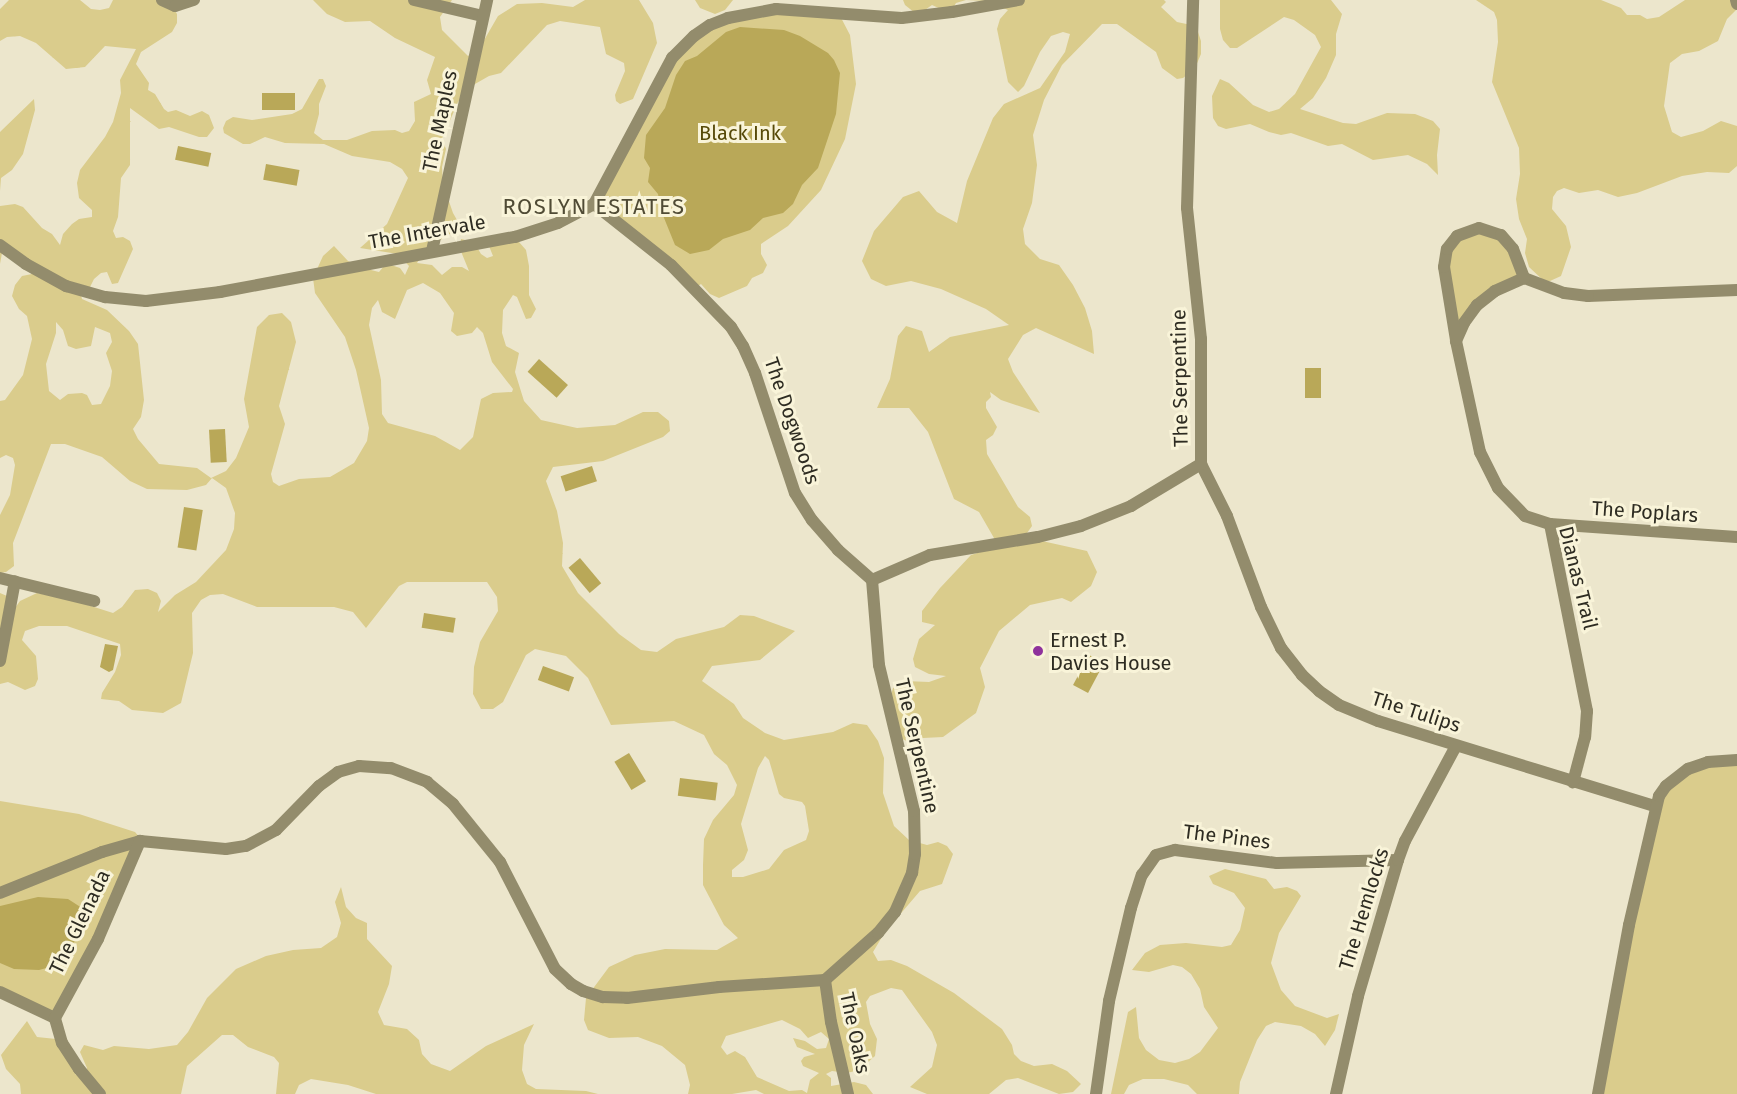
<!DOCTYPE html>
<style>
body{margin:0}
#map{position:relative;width:1737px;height:1094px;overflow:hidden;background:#ece6cc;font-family:"Fira Sans",sans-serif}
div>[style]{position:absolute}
.green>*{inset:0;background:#dacc8c}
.water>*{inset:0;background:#b9a858;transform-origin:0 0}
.minor>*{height:12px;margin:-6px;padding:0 6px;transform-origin:6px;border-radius:6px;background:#938c6c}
.dots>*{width:16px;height:16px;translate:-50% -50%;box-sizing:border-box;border:3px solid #f9f4d9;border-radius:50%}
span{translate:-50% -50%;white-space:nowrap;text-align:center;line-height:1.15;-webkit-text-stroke:6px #f9f4d9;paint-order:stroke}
.street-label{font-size:20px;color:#2e2c22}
.park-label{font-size:20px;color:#574a09}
.poi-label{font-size:20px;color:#2e2c22}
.left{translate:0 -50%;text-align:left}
.quarter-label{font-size:22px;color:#504b35;letter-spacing:1.5px}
</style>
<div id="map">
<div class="green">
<div style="clip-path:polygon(evenodd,9px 0,80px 0,91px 9px,100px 10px,109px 8px,113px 0,194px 0,172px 6px,177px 14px,177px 23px,172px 32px,141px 52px,136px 64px,149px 83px,148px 90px,155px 94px,164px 109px,168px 112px,176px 110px,190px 116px,202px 111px,209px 115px,214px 128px,207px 137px,199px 137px,169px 127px,159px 129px,130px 108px,130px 165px,121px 178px,118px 217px,113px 231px,116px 238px,123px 237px,130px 241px,133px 249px,118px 283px,112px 284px,107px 272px,101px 273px,94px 279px,88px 291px,81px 295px,82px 299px,107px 310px,129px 331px,138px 344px,144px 400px,141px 417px,133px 429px,138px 439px,159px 464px,197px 468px,211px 478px,226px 471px,236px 458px,249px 427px,244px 399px,257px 327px,269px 315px,282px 313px,291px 322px,296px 342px,279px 406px,285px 424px,271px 474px,273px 482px,279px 486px,299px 479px,330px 477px,354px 463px,367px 441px,369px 428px,356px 370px,345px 337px,315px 293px,313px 278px,323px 256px,334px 246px,348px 261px,363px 268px,379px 272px,384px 266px,391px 265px,400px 268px,405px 275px,409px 266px,398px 254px,360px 248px,387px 224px,408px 178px,402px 169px,390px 162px,352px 156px,324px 144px,285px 143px,265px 137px,250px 144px,243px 144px,224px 133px,223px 128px,226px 121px,233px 117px,252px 120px,292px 114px,302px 109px,319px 79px,323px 79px,326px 86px,319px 104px,319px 114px,314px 133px,323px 140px,347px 140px,372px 131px,395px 130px,402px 133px,409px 131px,415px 121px,414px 102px,431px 94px,427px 80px,435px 57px,395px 38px,370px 21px,345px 22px,327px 14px,313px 0,452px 0,440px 17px,442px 30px,468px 56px,479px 49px,498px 16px,517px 4px,542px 3px,573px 7px,585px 0,639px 0,653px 23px,657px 43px,633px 99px,620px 104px,616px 101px,615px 95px,625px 71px,624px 63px,606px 54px,600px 27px,560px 21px,547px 25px,501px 73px,489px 76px,475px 84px,458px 102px,442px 139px,446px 149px,442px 167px,443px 184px,453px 213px,461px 227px,426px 249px,417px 263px,432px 265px,442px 275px,452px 267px,462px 267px,469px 271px,460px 249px,461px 239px,474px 242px,481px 254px,487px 258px,493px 256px,489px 246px,504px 235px,519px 242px,526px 250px,529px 266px,529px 295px,536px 309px,531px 318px,526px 319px,517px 297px,513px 295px,503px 310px,502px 333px,506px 346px,519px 353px,515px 372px,524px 401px,541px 420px,577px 428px,615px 425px,643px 412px,658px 412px,669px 421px,670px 431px,663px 437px,603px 461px,553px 467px,546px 481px,557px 511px,563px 543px,562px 566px,578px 593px,619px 634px,641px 650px,657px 652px,676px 639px,724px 627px,740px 615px,754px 616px,795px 631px,760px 660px,712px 666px,702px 681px,734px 704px,743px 718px,765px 733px,784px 740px,833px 732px,853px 723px,867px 725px,878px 741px,884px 758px,883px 793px,894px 826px,909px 840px,927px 845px,938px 842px,947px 846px,953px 854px,942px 884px,920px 891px,885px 932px,873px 952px,878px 961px,891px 960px,907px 966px,954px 993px,1002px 1029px,1012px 1045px,1014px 1054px,1021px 1061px,1034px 1066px,1052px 1064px,1067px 1071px,1081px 1084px,1073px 1092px,1059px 1094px,1018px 1078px,1006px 1080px,989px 1094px,927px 1094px,910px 1087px,932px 1067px,937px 1045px,932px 1032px,902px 990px,891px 988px,870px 996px,866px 1002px,870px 1024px,877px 1039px,875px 1056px,859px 1070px,847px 1073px,832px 1071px,826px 1074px,831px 1078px,831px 1086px,854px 1082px,866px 1085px,873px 1094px,764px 1094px,756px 1090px,732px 1094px,688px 1094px,690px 1085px,685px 1065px,662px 1046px,638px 1037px,609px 1038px,588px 1030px,584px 1020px,586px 998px,609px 967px,635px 955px,665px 949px,717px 950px,738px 938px,724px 925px,703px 885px,703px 865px,704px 839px,713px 820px,734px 795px,737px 785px,727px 765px,714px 754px,704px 735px,674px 721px,611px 725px,588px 678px,566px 656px,535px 649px,526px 655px,503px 702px,493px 709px,481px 709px,473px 694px,474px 667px,480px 642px,498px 611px,497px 597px,487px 582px,407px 582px,399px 586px,366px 628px,353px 612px,334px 607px,257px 607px,223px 594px,210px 595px,201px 600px,192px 613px,193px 653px,181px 703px,163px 713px,132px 710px,119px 701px,101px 699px,102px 693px,115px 672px,121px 655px,120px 644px,67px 626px,39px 626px,25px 631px,22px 640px,36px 656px,38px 679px,35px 686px,25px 690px,8px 682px,0 684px,0 593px,7px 596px,15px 608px,20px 601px,37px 593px,72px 600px,113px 613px,122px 607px,135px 590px,148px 589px,157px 593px,161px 601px,158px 612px,175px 595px,196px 582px,226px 550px,234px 529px,235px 513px,226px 488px,212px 478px,206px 485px,187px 490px,147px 489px,130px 481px,102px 457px,65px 444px,51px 444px,13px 543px,14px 566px,6px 572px,0 573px,0 515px,10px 495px,15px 465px,13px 458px,6px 455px,0 458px,0 401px,5px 400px,23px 375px,32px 339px,27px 316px,19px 309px,12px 296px,15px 285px,22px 276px,32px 274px,2px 253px,0 264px,0 206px,15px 204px,23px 207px,42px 228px,52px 234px,60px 245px,63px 234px,72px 224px,79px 219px,92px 217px,92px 210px,79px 198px,77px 183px,80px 170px,105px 137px,113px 122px,121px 93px,120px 80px,136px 49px,105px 46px,85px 67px,66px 69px,36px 43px,20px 36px,7px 37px,0 41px,0 9px,9px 0,423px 283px,440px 293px,454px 313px,451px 331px,457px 336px,472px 333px,477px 327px,483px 333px,492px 362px,513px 389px,512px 392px,493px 393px,481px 399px,473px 437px,460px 450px,435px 436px,388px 423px,382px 414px,381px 380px,369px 325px,372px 308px,378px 300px,382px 312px,395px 319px,407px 290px,423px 283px,9px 0,56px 322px,63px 330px,68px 346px,76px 349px,91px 346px,95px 327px,110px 333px,112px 342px,106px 353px,112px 371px,110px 386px,101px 404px,92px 405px,87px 395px,82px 393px,68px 394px,60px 400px,49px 391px,46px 364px,56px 333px,56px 322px,9px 0,765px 756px,769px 760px,779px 794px,784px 798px,802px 802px,805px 806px,809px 831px,806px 840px,784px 850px,769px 869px,743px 877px,732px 877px,732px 870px,744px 860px,748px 850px,741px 824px,758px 768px,765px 756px,9px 0,782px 1020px,800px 1029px,808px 1038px,821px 1032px,829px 1039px,826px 1048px,817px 1049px,805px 1041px,793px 1038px,797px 1047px,815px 1054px,804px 1057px,801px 1061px,803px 1066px,819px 1073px,810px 1080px,807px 1093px,802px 1090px,789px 1091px,757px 1077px,745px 1057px,735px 1051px,727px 1055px,721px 1047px,726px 1036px,782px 1020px)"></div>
<div style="clip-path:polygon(695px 0,733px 0,725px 10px,715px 14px,700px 8px)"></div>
<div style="clip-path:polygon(903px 0,966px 0,956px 3px,953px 8px,943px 10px,932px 5px,922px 12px,915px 13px,905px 5px)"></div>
<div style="clip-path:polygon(966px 0,1164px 0,1166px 2px,1161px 7px,1177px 22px,1196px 26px,1201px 41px,1201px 54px,1195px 68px,1183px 78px,1177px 79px,1162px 68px,1156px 52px,1117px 24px,1102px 24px,1062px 65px,1044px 100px,1033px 135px,1037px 165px,1032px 203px,1023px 229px,1025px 244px,1040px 259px,1059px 265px,1073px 285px,1085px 308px,1092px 331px,1094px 354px,1036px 328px,1023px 335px,1008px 359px,1013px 372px,1040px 413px,1001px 400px,990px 392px,991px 397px,986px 402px,986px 408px,997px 427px,993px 435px,986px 440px,987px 454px,1018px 507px,1030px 517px,1032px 526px,1027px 533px,1042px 541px,1087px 551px,1097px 572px,1091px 586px,1071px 602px,1062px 598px,1030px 605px,999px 631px,980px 668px,985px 687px,976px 713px,943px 737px,923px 738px,912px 743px,902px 739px,890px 699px,893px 688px,905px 681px,929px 682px,946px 676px,929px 674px,915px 667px,913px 659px,919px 639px,935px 625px,922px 622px,922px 611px,940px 588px,971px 555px,990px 549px,994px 538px,979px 512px,954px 499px,928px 432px,909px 408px,877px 408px,890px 379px,898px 336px,906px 326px,922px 331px,929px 352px,950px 337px,1009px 325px,986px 309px,941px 289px,911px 281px,886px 286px,871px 279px,862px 261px,874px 231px,903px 197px,919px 191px,937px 212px,957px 223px,967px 181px,993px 118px,1004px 104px,1040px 88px,1065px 52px,1070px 34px,1063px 32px,1051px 36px,1040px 52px,1024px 86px,1018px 92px,1008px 82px,997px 29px,1000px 19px,1008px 10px,987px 1px)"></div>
<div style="clip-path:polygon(1220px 0,1331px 0,1342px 14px,1336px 34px,1336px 55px,1326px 78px,1313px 98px,1300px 109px,1343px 123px,1356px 124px,1387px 113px,1415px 114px,1433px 121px,1440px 129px,1437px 155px,1438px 175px,1427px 164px,1408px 155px,1373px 160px,1342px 144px,1328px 146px,1291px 133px,1281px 135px,1269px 132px,1250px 124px,1226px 129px,1218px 126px,1213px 118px,1212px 96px,1220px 79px,1229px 83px,1253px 105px,1269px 112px,1279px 109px,1295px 94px,1321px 47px,1315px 35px,1294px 20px,1284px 17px,1237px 48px,1230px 48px,1223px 40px,1220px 29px)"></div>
<div style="clip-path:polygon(1476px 0,1601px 0,1621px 8px,1627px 15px,1640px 15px,1647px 19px,1659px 17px,1685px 0,1737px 0,1737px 9px,1727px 19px,1718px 41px,1699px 51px,1682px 54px,1670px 63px,1664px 106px,1672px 132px,1681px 137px,1703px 131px,1721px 121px,1737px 126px,1737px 166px,1729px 173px,1707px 172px,1682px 176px,1637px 193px,1618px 197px,1598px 190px,1579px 193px,1564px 188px,1557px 191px,1553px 197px,1552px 209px,1566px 226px,1571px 247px,1561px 276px,1550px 281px,1544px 281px,1529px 267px,1525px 253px,1527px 239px,1519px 219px,1516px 199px,1520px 174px,1519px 148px,1492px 82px,1498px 42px,1497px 20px,1494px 12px)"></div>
<div style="clip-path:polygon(760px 11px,838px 12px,850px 35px,856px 84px,845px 139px,821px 190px,788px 226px,761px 244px,761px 254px,767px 265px,763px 273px,752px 278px,747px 286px,719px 298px,710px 294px,701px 284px,695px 288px,594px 204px,656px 83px,694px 36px)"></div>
<div style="clip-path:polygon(34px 99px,35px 110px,23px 154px,12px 170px,1px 178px,0 191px,0 132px)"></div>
<div style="clip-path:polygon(1464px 232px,1501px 235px,1524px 278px,1495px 291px,1456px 341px,1445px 257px)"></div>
<div style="clip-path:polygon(1737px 760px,1737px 1094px,1598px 1094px,1655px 806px,1678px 776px)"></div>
<div style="clip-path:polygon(0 801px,79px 814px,135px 832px,141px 839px,55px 1018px,0 992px)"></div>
<div style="clip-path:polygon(1225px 869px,1266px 879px,1274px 889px,1287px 887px,1297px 891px,1301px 896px,1279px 933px,1271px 963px,1281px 990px,1295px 1006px,1327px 1018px,1339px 1014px,1335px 1030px,1325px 1046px,1315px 1034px,1301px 1026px,1275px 1022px,1266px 1026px,1257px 1040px,1240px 1082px,1239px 1094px,1197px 1094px,1188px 1085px,1164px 1079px,1143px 1079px,1129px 1085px,1124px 1094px,1111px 1094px,1128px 1012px,1136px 1007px,1139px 1038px,1146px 1050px,1159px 1060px,1175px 1063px,1189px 1059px,1200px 1052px,1218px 1028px,1204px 1007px,1200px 989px,1191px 974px,1182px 967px,1173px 965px,1149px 972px,1132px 970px,1145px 953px,1160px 945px,1186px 943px,1222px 947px,1231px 945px,1240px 930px,1245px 908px,1234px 893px,1213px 884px,1209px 876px)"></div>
<div style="clip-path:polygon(341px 887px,346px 907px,356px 918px,367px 923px,367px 939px,392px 966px,389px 984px,378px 1012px,384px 1025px,407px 1029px,419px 1040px,422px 1054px,431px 1064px,450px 1071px,486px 1046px,534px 1024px,524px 1045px,522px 1070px,527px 1084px,536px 1089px,586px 1091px,598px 1094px,376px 1094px,348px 1085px,311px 1079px,299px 1085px,295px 1094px,276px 1094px,279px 1063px,274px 1057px,248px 1047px,233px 1035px,222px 1035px,187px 1066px,181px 1094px,21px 1094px,20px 1084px,6px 1069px,1px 1055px,27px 1021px,37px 1037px,56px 1039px,76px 1075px,85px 1074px,87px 1068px,80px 1052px,84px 1045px,103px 1050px,114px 1046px,149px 1049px,177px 1045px,188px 1032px,207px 998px,236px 969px,266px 956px,293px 950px,321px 948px,337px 937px,341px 923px,335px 902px)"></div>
</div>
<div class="water">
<div style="clip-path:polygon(740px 27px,784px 30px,800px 36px,828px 53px,834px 60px,840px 73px,836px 114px,818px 168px,802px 185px,793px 204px,783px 213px,763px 218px,750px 230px,723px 239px,709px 250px,690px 254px,675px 245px,662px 213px,658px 194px,648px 182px,650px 168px,644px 158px,646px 135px,665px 108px,676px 75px,685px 61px,697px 56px,726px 32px)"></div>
<div style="left:262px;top:93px;width:33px;height:17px"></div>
<div style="left:178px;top:146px;width:34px;height:14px;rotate:12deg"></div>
<div style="left:266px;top:164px;width:34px;height:16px;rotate:10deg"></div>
<div style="left:539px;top:359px;width:39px;height:17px;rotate:42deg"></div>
<div style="left:1321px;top:368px;width:30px;height:16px;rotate:90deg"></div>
<div style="left:225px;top:429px;width:33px;height:16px;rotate:87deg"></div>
<div style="left:592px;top:466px;width:16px;height:33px;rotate:72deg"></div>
<div style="left:184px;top:507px;width:19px;height:41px;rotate:9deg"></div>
<div style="left:580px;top:558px;width:33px;height:15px;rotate:50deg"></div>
<div style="left:424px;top:613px;width:32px;height:15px;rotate:9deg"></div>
<div style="clip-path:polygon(105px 644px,118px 646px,113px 670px,109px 672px,100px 667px)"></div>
<div style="left:1089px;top:655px;width:17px;height:34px;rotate:28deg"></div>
<div style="left:543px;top:666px;width:33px;height:15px;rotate:20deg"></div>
<div style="left:629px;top:753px;width:33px;height:17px;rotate:59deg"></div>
<div style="left:680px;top:778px;width:38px;height:18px;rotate:7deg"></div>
<div style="clip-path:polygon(38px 897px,68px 899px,82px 908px,86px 920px,84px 930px,54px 966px,39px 970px,14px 969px,0 963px,0 906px)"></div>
</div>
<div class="minor">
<div style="left:162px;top:0;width:14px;rotate:25deg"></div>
<div style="left:175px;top:6px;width:20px;rotate:-18deg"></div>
<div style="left:414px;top:0;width:71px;rotate:13.1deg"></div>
<div style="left:1736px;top:0;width:4px;rotate:76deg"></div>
<div style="left:594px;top:204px;width:98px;rotate:38.4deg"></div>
<div style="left:671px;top:265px;width:86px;rotate:45.9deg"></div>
<div style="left:731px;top:327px;width:22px;rotate:58deg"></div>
<div style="left:743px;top:346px;width:30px;rotate:66deg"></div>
<div style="left:755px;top:373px;width:126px;rotate:71.6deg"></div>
<div style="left:795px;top:493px;width:32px;rotate:58deg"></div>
<div style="left:812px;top:520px;width:40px;rotate:49deg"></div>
<div style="left:838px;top:550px;width:45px;rotate:41.4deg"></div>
<div style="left:0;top:245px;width:32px;rotate:36deg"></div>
<div style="left:26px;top:264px;width:46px;rotate:28.8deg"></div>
<div style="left:66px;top:286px;width:41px;rotate:15.8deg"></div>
<div style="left:105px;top:297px;width:41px;rotate:5.6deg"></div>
<div style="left:146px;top:301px;width:75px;rotate:-6.9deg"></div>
<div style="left:220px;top:292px;width:300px;rotate:-10.6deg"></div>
<div style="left:515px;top:237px;width:45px;rotate:-18deg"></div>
<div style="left:558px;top:223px;width:41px;rotate:-27.8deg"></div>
<div style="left:594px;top:204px;width:166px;rotate:-61.9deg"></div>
<div style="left:672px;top:58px;width:31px;rotate:-45deg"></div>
<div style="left:694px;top:36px;width:19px;rotate:-35deg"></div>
<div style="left:710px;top:25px;width:19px;rotate:-21deg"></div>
<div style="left:728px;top:18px;width:49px;rotate:-10.6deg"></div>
<div style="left:776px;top:9px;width:126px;rotate:4.1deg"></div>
<div style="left:902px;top:18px;width:50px;rotate:-6.8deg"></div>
<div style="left:952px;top:12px;width:68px;rotate:-10.2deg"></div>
<div style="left:432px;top:251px;width:257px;rotate:-77.6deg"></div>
<div style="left:1737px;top:290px;width:149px;rotate:177.7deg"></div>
<div style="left:1588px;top:296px;width:24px;rotate:-173deg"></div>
<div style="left:1564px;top:293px;width:43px;rotate:-159.4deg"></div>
<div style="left:1524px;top:278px;width:32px;rotate:156deg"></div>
<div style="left:1495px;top:291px;width:23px;rotate:142deg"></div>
<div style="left:1477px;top:305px;width:22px;rotate:126deg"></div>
<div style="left:1464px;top:323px;width:20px;rotate:114deg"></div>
<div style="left:1456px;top:341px;width:114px;rotate:77.8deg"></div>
<div style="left:1480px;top:452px;width:40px;rotate:63.4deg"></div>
<div style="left:1498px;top:488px;width:39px;rotate:46deg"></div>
<div style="left:1525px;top:516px;width:26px;rotate:18deg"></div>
<div style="left:1550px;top:524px;width:187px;rotate:4deg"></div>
<div style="left:1456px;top:340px;width:74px;rotate:-99.3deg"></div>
<div style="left:1444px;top:267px;width:18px;rotate:-81deg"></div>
<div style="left:1447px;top:249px;width:16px;rotate:-52deg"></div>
<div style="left:1457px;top:236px;width:23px;rotate:-20deg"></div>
<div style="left:1479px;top:228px;width:23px;rotate:18deg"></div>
<div style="left:1501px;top:235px;width:18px;rotate:49deg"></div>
<div style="left:1513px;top:249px;width:31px;rotate:69deg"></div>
<div style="left:1201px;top:464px;width:58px;rotate:63.4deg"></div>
<div style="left:1227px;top:516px;width:97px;rotate:69.5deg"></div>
<div style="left:1261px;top:607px;width:46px;rotate:64deg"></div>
<div style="left:1281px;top:648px;width:34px;rotate:52deg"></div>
<div style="left:1302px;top:675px;width:23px;rotate:43deg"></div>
<div style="left:1319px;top:691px;width:24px;rotate:35deg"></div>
<div style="left:1339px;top:705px;width:42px;rotate:22.3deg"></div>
<div style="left:1378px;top:721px;width:290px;rotate:17.1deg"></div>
<div style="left:1550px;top:524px;width:191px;rotate:78.8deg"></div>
<div style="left:1587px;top:711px;width:26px;rotate:94deg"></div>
<div style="left:1585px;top:737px;width:47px;rotate:104.9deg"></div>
<div style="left:0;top:578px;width:97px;rotate:13.7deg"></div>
<div style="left:0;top:661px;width:81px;rotate:-79.4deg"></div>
<div style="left:0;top:893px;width:110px;rotate:-21.9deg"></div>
<div style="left:102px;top:852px;width:40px;rotate:-16deg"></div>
<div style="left:140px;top:841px;width:86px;rotate:5.3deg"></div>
<div style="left:226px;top:849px;width:20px;rotate:-9deg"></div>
<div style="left:246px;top:846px;width:34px;rotate:-28deg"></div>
<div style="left:276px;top:830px;width:62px;rotate:-45.7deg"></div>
<div style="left:319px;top:786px;width:24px;rotate:-36deg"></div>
<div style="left:338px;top:772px;width:22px;rotate:-16deg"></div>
<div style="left:359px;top:766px;width:32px;rotate:4deg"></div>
<div style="left:391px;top:768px;width:39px;rotate:21deg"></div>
<div style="left:427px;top:782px;width:34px;rotate:40deg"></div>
<div style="left:453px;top:804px;width:75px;rotate:51deg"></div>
<div style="left:500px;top:862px;width:120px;rotate:62.8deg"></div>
<div style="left:555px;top:969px;width:22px;rotate:43deg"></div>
<div style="left:571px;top:984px;width:14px;rotate:30deg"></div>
<div style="left:583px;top:991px;width:21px;rotate:17deg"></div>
<div style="left:603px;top:997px;width:24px;rotate:2deg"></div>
<div style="left:627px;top:998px;width:93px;rotate:-6.8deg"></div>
<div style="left:719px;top:987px;width:106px;rotate:-3.8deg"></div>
<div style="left:825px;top:980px;width:71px;rotate:-41.6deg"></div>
<div style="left:878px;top:933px;width:27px;rotate:-51deg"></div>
<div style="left:895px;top:912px;width:43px;rotate:-66.4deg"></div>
<div style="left:912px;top:873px;width:19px;rotate:-81deg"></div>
<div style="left:915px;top:854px;width:43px;rotate:-91.3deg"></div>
<div style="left:914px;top:811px;width:150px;rotate:-103.5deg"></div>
<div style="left:879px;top:665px;width:85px;rotate:-94.7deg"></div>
<div style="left:872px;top:580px;width:63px;rotate:-23.3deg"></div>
<div style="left:930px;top:555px;width:109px;rotate:-9.5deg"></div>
<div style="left:1038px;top:537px;width:44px;rotate:-14.3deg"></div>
<div style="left:1081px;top:526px;width:54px;rotate:-21.8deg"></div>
<div style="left:1131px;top:506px;width:82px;rotate:-31deg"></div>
<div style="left:1201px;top:464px;width:125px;rotate:-90deg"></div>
<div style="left:1201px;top:339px;width:132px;rotate:-96.1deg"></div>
<div style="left:1187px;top:208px;width:208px;rotate:-88.3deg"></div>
<div style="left:825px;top:980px;width:42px;rotate:81.9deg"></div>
<div style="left:831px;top:1022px;width:74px;rotate:76.7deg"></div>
<div style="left:0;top:992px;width:61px;rotate:25.3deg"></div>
<div style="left:100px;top:1094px;width:33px;rotate:-130deg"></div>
<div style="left:79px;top:1069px;width:31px;rotate:-123deg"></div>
<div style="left:62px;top:1043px;width:26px;rotate:-106deg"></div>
<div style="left:55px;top:1018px;width:90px;rotate:-61.4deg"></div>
<div style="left:98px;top:939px;width:107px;rotate:-66.8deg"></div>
<div style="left:1096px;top:1094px;width:94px;rotate:-82deg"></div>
<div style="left:1109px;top:1001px;width:96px;rotate:-76.7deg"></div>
<div style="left:1131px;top:908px;width:35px;rotate:-72deg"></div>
<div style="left:1142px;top:875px;width:24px;rotate:-55deg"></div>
<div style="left:1156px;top:855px;width:20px;rotate:-15deg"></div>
<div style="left:1175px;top:850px;width:103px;rotate:7.3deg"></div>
<div style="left:1277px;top:863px;width:121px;rotate:-1.4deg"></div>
<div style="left:1336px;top:1094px;width:100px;rotate:-77.3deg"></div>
<div style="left:1358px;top:996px;width:142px;rotate:-73.6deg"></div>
<div style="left:1398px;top:860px;width:20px;rotate:-70deg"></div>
<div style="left:1405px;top:841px;width:108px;rotate:-61.8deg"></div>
<div style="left:1598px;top:1094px;width:172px;rotate:-79.6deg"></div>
<div style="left:1629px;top:925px;width:132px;rotate:-76.9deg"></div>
<div style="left:1659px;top:796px;width:12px;rotate:-55deg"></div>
<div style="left:1666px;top:786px;width:28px;rotate:-38deg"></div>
<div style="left:1688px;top:769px;width:21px;rotate:-19deg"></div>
<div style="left:1708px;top:762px;width:29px;rotate:-4deg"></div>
</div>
<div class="dots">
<div style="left:1038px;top:651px;background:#8f329c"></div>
</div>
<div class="street-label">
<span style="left:440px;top:121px;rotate:-78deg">The Maples</span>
<span style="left:427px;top:232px;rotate:-10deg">The Intervale</span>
<span style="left:1180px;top:378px;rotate:-91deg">The Serpentine</span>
<span style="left:792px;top:421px;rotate:71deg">The Dogwoods</span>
<span style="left:1645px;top:512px;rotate:4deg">The Poplars</span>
<span style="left:1578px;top:578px;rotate:76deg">Dianas Trail</span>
<span style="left:1416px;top:712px;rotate:18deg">The Tulips</span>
<span style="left:917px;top:746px;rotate:77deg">The Serpentine</span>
<span style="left:1227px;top:837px;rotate:7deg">The Pines</span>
<span style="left:1364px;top:909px;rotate:-73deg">The Hemlocks</span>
<span style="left:80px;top:922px;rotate:-64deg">The Glenada</span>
<span style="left:855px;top:1033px;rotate:78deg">The Oaks</span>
</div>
<div class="park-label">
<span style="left:740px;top:133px">Black Ink</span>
</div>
<div class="poi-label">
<span class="left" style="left:1050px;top:652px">Ernest P.<br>Davies House</span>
</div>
<div class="quarter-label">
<span style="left:594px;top:207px">ROSLYN ESTATES</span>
</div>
</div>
